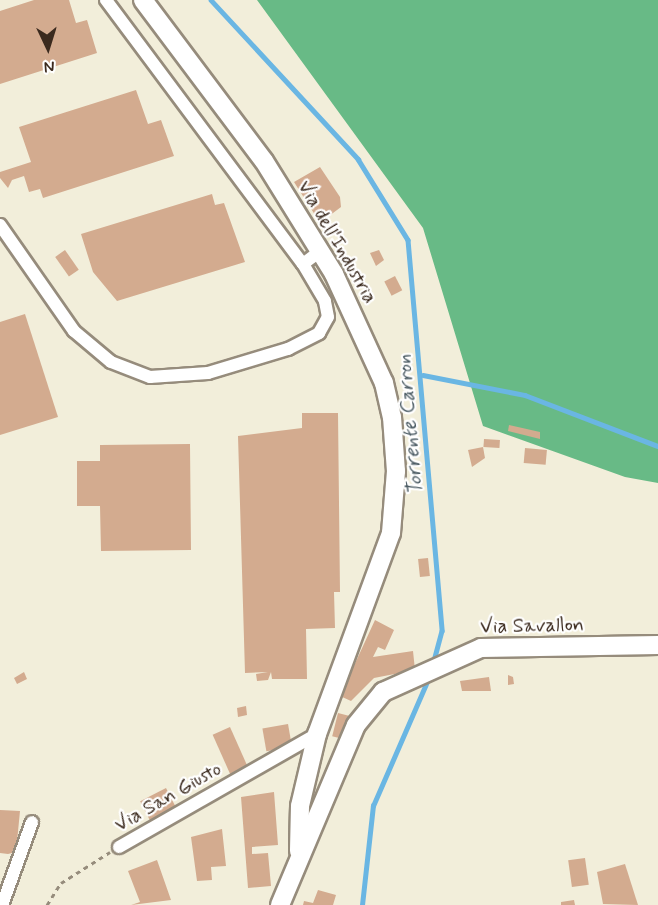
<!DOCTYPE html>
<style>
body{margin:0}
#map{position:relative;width:658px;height:905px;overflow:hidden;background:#f2eeda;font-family:Mynerve,sans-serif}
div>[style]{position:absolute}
.forest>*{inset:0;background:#68ba86}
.stream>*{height:4.5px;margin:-2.25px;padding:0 2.25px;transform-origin:2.25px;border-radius:2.25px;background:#6ab6e3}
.building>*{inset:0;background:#d3ab8f;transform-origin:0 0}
.path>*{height:3px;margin-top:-1.5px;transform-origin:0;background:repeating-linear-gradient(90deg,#968c7c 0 4.5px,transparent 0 9px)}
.roads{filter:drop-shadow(2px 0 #968c7c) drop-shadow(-2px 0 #968c7c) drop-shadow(0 2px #968c7c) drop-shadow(0 -2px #968c7c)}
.street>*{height:12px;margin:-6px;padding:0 6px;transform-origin:6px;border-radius:6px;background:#fff}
.secondary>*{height:18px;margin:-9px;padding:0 9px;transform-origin:9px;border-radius:9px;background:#fff}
span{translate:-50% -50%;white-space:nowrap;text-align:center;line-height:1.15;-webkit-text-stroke:4.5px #fff;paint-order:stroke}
.street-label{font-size:20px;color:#3b2a1e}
.water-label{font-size:21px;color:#4b5b63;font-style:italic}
.north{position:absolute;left:18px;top:18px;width:60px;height:60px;-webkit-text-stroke:4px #fff;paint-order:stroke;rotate:176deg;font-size:16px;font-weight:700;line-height:24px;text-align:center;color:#3b2a1e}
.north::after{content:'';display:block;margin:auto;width:21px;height:27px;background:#3b2a1e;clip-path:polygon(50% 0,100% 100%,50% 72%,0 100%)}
</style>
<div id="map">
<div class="forest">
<div style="clip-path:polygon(257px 0,658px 0,658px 483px,625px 477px,483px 426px,423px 228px)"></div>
</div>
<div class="stream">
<div style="left:211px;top:0;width:217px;rotate:47.2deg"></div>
<div style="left:358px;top:159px;width:95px;rotate:58.3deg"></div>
<div style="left:408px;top:240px;width:392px;rotate:85deg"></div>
<div style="left:442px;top:631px;width:34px;rotate:105deg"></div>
<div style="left:423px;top:375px;width:104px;rotate:11.1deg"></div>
<div style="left:525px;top:395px;width:142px;rotate:21deg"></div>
<div style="left:362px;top:905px;width:100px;rotate:-83.7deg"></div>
<div style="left:373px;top:806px;width:141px;rotate:-66.5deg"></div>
</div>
<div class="building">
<div style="clip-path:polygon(34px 0,69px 0,76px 23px,87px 20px,97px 53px,0 84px,0 11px)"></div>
<div style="clip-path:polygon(136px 90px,148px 124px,161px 120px,174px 156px,43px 198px,40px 189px,29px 192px,24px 176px,12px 180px,8px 188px,0 178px,0 172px,31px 162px,19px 127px)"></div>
<div style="clip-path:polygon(320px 167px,340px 197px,341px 207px,329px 216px,324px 210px,315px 215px,294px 182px)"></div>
<div style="clip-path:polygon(212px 194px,215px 205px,224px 203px,245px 262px,117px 301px,93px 272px,81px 234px)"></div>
<div style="left:65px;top:250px;width:24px;height:12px;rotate:55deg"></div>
<div style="clip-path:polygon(379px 250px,384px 260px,376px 266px,370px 253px)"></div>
<div style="left:395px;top:276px;width:16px;height:12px;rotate:63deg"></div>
<div style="clip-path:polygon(25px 314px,58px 417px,0 435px,0 322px)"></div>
<div style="clip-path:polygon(302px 413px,338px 413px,340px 592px,334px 592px,335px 628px,306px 629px,307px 679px,272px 679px,271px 672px,268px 680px,257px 681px,256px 674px,268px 672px,245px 673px,238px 436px,302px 428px)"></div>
<div style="clip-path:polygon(509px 425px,540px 432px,540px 439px,508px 431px)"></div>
<div style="left:484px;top:439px;width:16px;height:8px;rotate:4deg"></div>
<div style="clip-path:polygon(190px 444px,191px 550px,101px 551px,100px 506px,77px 506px,77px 461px,100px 461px,100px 445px)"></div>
<div style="clip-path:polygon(483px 447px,485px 458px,472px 467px,468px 450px)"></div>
<div style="left:525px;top:448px;width:22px;height:15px;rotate:5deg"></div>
<div style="left:428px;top:558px;width:18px;height:10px;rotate:84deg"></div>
<div style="clip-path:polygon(375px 620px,394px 630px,385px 650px,378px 647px,373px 657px,413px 651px,415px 670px,374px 678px,351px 701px,340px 696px)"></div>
<div style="clip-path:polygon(24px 672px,27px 679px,17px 684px,14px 678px)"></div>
<div style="clip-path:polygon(508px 675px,513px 677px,514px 684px,508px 685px)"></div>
<div style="clip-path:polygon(489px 677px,491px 691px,462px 691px,460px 681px)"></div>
<div style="clip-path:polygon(246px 706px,247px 715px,238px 717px,237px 708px)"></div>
<div style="left:338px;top:713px;width:12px;height:24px;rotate:14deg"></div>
<div style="left:288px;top:724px;width:23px;height:26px;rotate:80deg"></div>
<div style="left:230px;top:727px;width:46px;height:19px;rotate:66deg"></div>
<div style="left:166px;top:788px;width:27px;height:29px;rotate:63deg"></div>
<div style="clip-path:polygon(274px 792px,278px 845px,252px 847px,252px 854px,268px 853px,271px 886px,248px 888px,241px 797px)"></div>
<div style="clip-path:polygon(0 810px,20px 811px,16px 852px,8px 854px,0 853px)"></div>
<div style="clip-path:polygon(222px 829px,226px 866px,211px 867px,212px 880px,197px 881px,191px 837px)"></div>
<div style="left:585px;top:858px;width:27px;height:17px;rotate:82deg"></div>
<div style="clip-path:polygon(157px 860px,171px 900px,131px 905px,140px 902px,128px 871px)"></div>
<div style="clip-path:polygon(625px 864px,638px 905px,603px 904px,597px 872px)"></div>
<div style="clip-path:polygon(318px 890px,336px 895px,333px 905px,303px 905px,304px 901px,313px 903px)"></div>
<div style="clip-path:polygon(574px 900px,575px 905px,561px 905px,561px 902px)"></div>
</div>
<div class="path">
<div style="left:47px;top:905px;width:26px;rotate:-58deg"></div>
<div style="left:61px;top:883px;width:58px;rotate:-32.3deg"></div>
</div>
<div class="roads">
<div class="street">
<div style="left:106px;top:0;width:329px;rotate:53.3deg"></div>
<div style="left:0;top:225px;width:129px;rotate:55.1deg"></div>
<div style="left:74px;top:331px;width:48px;rotate:40deg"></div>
<div style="left:111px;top:362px;width:42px;rotate:21deg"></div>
<div style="left:150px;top:377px;width:58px;rotate:-3.9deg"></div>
<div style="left:208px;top:373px;width:84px;rotate:-16.7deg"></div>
<div style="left:288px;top:349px;width:35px;rotate:-27deg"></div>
<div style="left:319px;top:333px;width:18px;rotate:-61deg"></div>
<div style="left:328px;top:317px;width:16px;rotate:-101deg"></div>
<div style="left:325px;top:301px;width:43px;rotate:-120.7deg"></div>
<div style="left:303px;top:264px;width:21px;rotate:-37deg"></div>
<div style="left:119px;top:847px;width:228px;rotate:-29.7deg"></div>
<div style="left:2px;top:905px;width:88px;rotate:-70.1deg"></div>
</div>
<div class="secondary">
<div style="left:143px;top:0;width:201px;rotate:53.1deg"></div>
<div style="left:264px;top:161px;width:133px;rotate:58.2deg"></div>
<div style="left:334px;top:274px;width:120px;rotate:65.4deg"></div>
<div style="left:384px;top:383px;width:35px;rotate:77deg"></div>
<div style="left:392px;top:417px;width:54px;rotate:85.8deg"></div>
<div style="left:396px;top:471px;width:62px;rotate:94.6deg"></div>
<div style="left:391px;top:533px;width:214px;rotate:110.2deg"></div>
<div style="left:317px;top:734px;width:74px;rotate:103.3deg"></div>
<div style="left:300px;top:806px;width:45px;rotate:91.3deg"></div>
<div style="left:280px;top:905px;width:195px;rotate:-67.1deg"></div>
<div style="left:356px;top:725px;width:43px;rotate:-50.7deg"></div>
<div style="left:383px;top:692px;width:107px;rotate:-24.2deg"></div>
<div style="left:481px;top:648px;width:177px;rotate:-1deg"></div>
</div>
</div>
<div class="street-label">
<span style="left:337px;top:242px;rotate:60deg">Via dell'Industria</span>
<span style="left:532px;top:626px;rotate:-1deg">Via Savallon</span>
<span style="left:168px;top:797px;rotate:-30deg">Via San Giusto</span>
</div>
<div class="water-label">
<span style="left:410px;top:425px;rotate:-95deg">Torrente Carron</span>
</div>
<div class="north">N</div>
</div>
